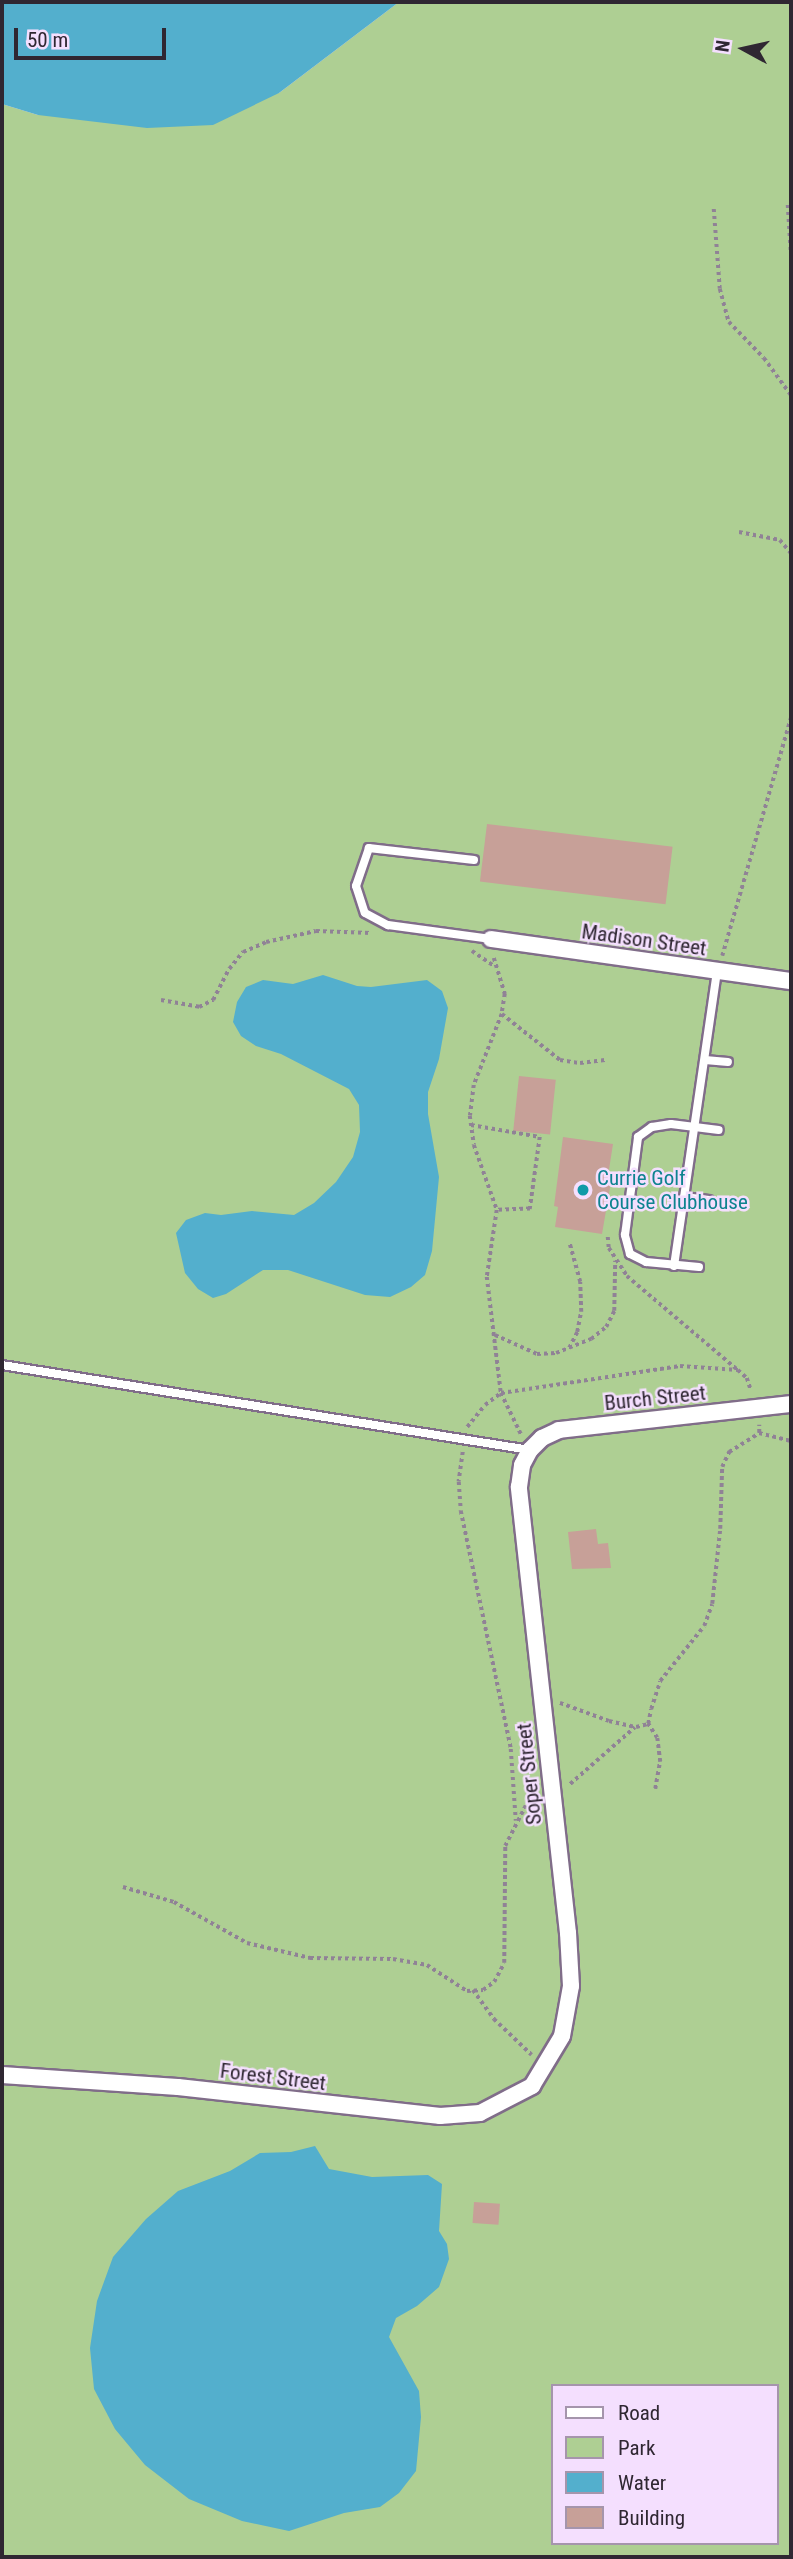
<!DOCTYPE html>
<style>
body{margin:0}
#map{position:relative;width:793px;height:2559px;overflow:hidden;background:#f4dffe;font-family:"Roboto Condensed",sans-serif}
div>[style]{position:absolute}
.green>*{inset:0;background:#aecf93}
.water>*{inset:0;background:#53afcd}
.building>*{inset:0;background:#c7a098;transform-origin:0 0}
.path>*{height:3.5px;margin-top:-1.75px;transform-origin:0;background:repeating-linear-gradient(90deg,#908296 0 3.5px,transparent 0 7px)}
.roads{filter:drop-shadow(2px 0 #806d89) drop-shadow(-2px 0 #806d89) drop-shadow(0 2px #806d89) drop-shadow(0 -2px #806d89)}
.lane>*{height:8px;margin:-4px;padding:0 4px;transform-origin:4px;border-radius:4px;background:#fff}
.street>*{height:16px;margin:-8px;padding:0 8px;transform-origin:8px;border-radius:8px;background:#fff}
.dots>*{width:19px;height:19px;translate:-50% -50%;box-sizing:border-box;border:4px solid #f4dffe;border-radius:50%}
span{translate:-50% -50%;white-space:nowrap;text-align:center;line-height:1.15;-webkit-text-stroke:5px #f4dffe;paint-order:stroke}
.street-label{font-size:21px;color:#2f2732}
.culture-label{font-size:21px;color:#0d838f}
.left{translate:0 -50%;text-align:left}
.frame{position:absolute;inset:0;border:4px solid #2f2732;pointer-events:none}
.legend{position:absolute;left:551px;top:2384px;width:228px;height:161px;box-sizing:border-box;background:#f4dffe;border:2px solid #a595ac;margin:0;padding:9px 12px;list-style:none;font-size:21px;color:#2f2732}
.legend li{display:flex;align-items:center;gap:14px;height:35px}
.legend b{width:35px;border:2px solid #a595ac}
.north{position:absolute;left:709px;top:14px;width:70px;height:70px;-webkit-text-stroke:5px #f4dffe;paint-order:stroke;rotate:278deg;font-size:19px;font-weight:700;line-height:28px;text-align:center;color:#2f2732}
.north::after{content:'';display:block;margin:auto;width:24px;height:32px;background:#2f2732;clip-path:polygon(50% 0,100% 100%,50% 72%,0 100%)}
.scale{position:absolute;left:14px;top:28px;width:152px;height:32px;box-sizing:border-box;border:4px solid #2f2732;border-top:0;padding-left:9px;font-size:21px;line-height:24px;white-space:nowrap;color:#2f2732;-webkit-text-stroke:5px #f4dffe;paint-order:stroke}
</style>
<div id="map">
<div class="green">
<div style="clip-path:polygon(evenodd,399px 2px,791px 2px,791px 2557px,2px 2557px,2px 104px,38px 115px,279px 93px,399px 2px,553px 2386px,777px 2386px,777px 2543px,553px 2543px,553px 2386px)"></div>
</div>
<div class="water">
<div style="clip-path:polygon(2px 2px,399px 2px,279px 93px,213px 125px,147px 128px,38px 115px,2px 104px)"></div>
<div style="clip-path:polygon(323px 975px,357px 986px,371px 987px,427px 980px,442px 991px,448px 1008px,439px 1059px,428px 1092px,428px 1114px,439px 1177px,432px 1251px,425px 1275px,411px 1287px,390px 1297px,365px 1295px,288px 1270px,263px 1270px,226px 1294px,213px 1298px,198px 1289px,185px 1273px,176px 1233px,186px 1220px,205px 1213px,221px 1215px,252px 1211px,294px 1215px,314px 1203px,336px 1182px,353px 1157px,360px 1132px,359px 1105px,349px 1089px,281px 1054px,256px 1046px,241px 1036px,233px 1022px,237px 1002px,246px 987px,263px 980px,293px 984px)"></div>
<div style="clip-path:polygon(315px 2146px,329px 2169px,372px 2177px,428px 2175px,442px 2184px,439px 2231px,447px 2244px,449px 2259px,439px 2287px,417px 2306px,396px 2318px,389px 2337px,419px 2391px,421px 2417px,416px 2471px,399px 2493px,380px 2507px,344px 2513px,289px 2531px,242px 2521px,189px 2499px,145px 2465px,115px 2429px,94px 2389px,90px 2348px,97px 2301px,113px 2257px,146px 2219px,178px 2191px,230px 2171px,260px 2153px,291px 2152px)"></div>
</div>
<div class="building">
<div style="left:487px;top:824px;width:187px;height:58px;rotate:7deg"></div>
<div style="left:519px;top:1076px;width:37px;height:55px;rotate:6deg"></div>
<div style="clip-path:polygon(563px 1137px,613px 1144px,608px 1176px,612px 1176px,602px 1234px,555px 1227px,558px 1207px,554px 1206px)"></div>
<div style="clip-path:polygon(596px 1529px,598px 1544px,608px 1543px,611px 1568px,572px 1569px,568px 1532px)"></div>
<div style="left:474px;top:2202px;width:26px;height:21px;rotate:4deg"></div>
</div>
<div class="path">
<div style="left:788px;top:205px;width:48px;rotate:86.4deg"></div>
<div style="left:714px;top:209px;width:80px;rotate:85.7deg"></div>
<div style="left:720px;top:289px;width:34px;rotate:75deg"></div>
<div style="left:729px;top:322px;width:50px;rotate:45.8deg"></div>
<div style="left:764px;top:358px;width:46px;rotate:53.9deg"></div>
<div style="left:739px;top:532px;width:42px;rotate:11deg"></div>
<div style="left:780px;top:540px;width:17px;rotate:50deg"></div>
<div style="left:472px;top:951px;width:27px;rotate:34deg"></div>
<div style="left:722px;top:956px;width:249px;rotate:-73.9deg"></div>
<div style="left:494px;top:958px;width:38px;rotate:73deg"></div>
<div style="left:505px;top:994px;width:20px;rotate:99deg"></div>
<div style="left:502px;top:1014px;width:76px;rotate:111.5deg"></div>
<div style="left:474px;top:1085px;width:31px;rotate:97deg"></div>
<div style="left:470px;top:1116px;width:29px;rotate:82deg"></div>
<div style="left:474px;top:1145px;width:69px;rotate:70.5deg"></div>
<div style="left:497px;top:1210px;width:68px;rotate:98.5deg"></div>
<div style="left:487px;top:1277px;width:117px;rotate:83.1deg"></div>
<div style="left:501px;top:1393px;width:48px;rotate:64deg"></div>
<div style="left:161px;top:1000px;width:39px;rotate:10deg"></div>
<div style="left:199px;top:1007px;width:16px;rotate:-27deg"></div>
<div style="left:213px;top:1000px;width:35px;rotate:-63deg"></div>
<div style="left:229px;top:969px;width:22px;rotate:-51deg"></div>
<div style="left:243px;top:952px;width:25px;rotate:-23deg"></div>
<div style="left:266px;top:942px;width:51px;rotate:-12.4deg"></div>
<div style="left:316px;top:931px;width:55px;rotate:2.1deg"></div>
<div style="left:502px;top:1014px;width:74px;rotate:38.4deg"></div>
<div style="left:560px;top:1060px;width:20px;rotate:9deg"></div>
<div style="left:580px;top:1063px;width:25px;rotate:-7deg"></div>
<div style="left:471px;top:1125px;width:70px;rotate:9.9deg"></div>
<div style="left:540px;top:1137px;width:73px;rotate:97.9deg"></div>
<div style="left:530px;top:1209px;width:33px;rotate:178deg"></div>
<div style="left:608px;top:1237px;width:11px;rotate:85deg"></div>
<div style="left:609px;top:1248px;width:33px;rotate:57deg"></div>
<div style="left:627px;top:1276px;width:145px;rotate:40.3deg"></div>
<div style="left:738px;top:1370px;width:12px;rotate:42deg"></div>
<div style="left:747px;top:1378px;width:13px;rotate:72deg"></div>
<div style="left:495px;top:1335px;width:46px;rotate:24.3deg"></div>
<div style="left:537px;top:1354px;width:19px;rotate:-3deg"></div>
<div style="left:556px;top:1353px;width:38px;rotate:-22deg"></div>
<div style="left:591px;top:1339px;width:19px;rotate:-39deg"></div>
<div style="left:606px;top:1327px;width:18px;rotate:-63deg"></div>
<div style="left:614px;top:1311px;width:50px;rotate:-88.9deg"></div>
<div style="left:569px;top:1348px;width:18px;rotate:-63deg"></div>
<div style="left:577px;top:1332px;width:20px;rotate:-79deg"></div>
<div style="left:581px;top:1312px;width:30px;rotate:-92deg"></div>
<div style="left:580px;top:1282px;width:41px;rotate:-105.4deg"></div>
<div style="left:467px;top:1427px;width:28px;rotate:-51deg"></div>
<div style="left:485px;top:1405px;width:20px;rotate:-37deg"></div>
<div style="left:501px;top:1393px;width:181px;rotate:-8.6deg"></div>
<div style="left:680px;top:1366px;width:58px;rotate:3.9deg"></div>
<div style="left:759px;top:1433px;width:33px;rotate:14deg"></div>
<div style="left:463px;top:1452px;width:30px;rotate:98deg"></div>
<div style="left:459px;top:1482px;width:29px;rotate:86deg"></div>
<div style="left:461px;top:1511px;width:243px;rotate:78.1deg"></div>
<div style="left:511px;top:1749px;width:72px;rotate:86deg"></div>
<div style="left:560px;top:1703px;width:52px;rotate:20.2deg"></div>
<div style="left:609px;top:1721px;width:28px;rotate:13deg"></div>
<div style="left:636px;top:1727px;width:12px;rotate:-14deg"></div>
<div style="left:570px;top:1784px;width:86px;rotate:-41.2deg"></div>
<div style="left:655px;top:1789px;width:27px;rotate:-80deg"></div>
<div style="left:660px;top:1762px;width:24px;rotate:-97deg"></div>
<div style="left:657px;top:1738px;width:17px;rotate:-123deg"></div>
<div style="left:648px;top:1724px;width:15px;rotate:-79deg"></div>
<div style="left:651px;top:1709px;width:29px;rotate:-72deg"></div>
<div style="left:660px;top:1681px;width:70px;rotate:-51.3deg"></div>
<div style="left:704px;top:1626px;width:23px;rotate:-70deg"></div>
<div style="left:712px;top:1604px;width:75px;rotate:-83.9deg"></div>
<div style="left:720px;top:1529px;width:62px;rotate:-88.2deg"></div>
<div style="left:722px;top:1467px;width:17px;rotate:-65deg"></div>
<div style="left:729px;top:1452px;width:36px;rotate:-32deg"></div>
<div style="left:759px;top:1433px;width:8px;rotate:-90deg"></div>
<div style="left:123px;top:1887px;width:53px;rotate:16.4deg"></div>
<div style="left:174px;top:1902px;width:84px;rotate:29.3deg"></div>
<div style="left:247px;top:1943px;width:65px;rotate:13.4deg"></div>
<div style="left:310px;top:1958px;width:83px;rotate:0.7deg"></div>
<div style="left:393px;top:1959px;width:35px;rotate:10deg"></div>
<div style="left:427px;top:1965px;width:48px;rotate:33deg"></div>
<div style="left:467px;top:1991px;width:16px;rotate:-4deg"></div>
<div style="left:483px;top:1990px;width:14px;rotate:-36deg"></div>
<div style="left:494px;top:1982px;width:21px;rotate:-62deg"></div>
<div style="left:504px;top:1963px;width:117px;rotate:-89.5deg"></div>
<div style="left:505px;top:1846px;width:62px;rotate:-63deg"></div>
<div style="left:473px;top:1990px;width:36px;rotate:54deg"></div>
<div style="left:494px;top:2019px;width:52px;rotate:43.5deg"></div>
</div>
<div class="roads">
<div class="lane">
<div style="left:474px;top:860px;width:106px;rotate:-173.5deg"></div>
<div style="left:369px;top:848px;width:40px;rotate:108.9deg"></div>
<div style="left:356px;top:886px;width:28px;rotate:72deg"></div>
<div style="left:365px;top:913px;width:26px;rotate:28deg"></div>
<div style="left:388px;top:925px;width:104px;rotate:7.7deg"></div>
<div style="left:705px;top:1060px;width:23px;rotate:5deg"></div>
<div style="left:684px;top:1197px;width:25px;rotate:7deg"></div>
<div style="left:674px;top:1266px;width:298px;rotate:-81.7deg"></div>
<div style="left:699px;top:1267px;width:53px;rotate:-174.6deg"></div>
<div style="left:646px;top:1262px;width:18px;rotate:-153deg"></div>
<div style="left:630px;top:1254px;width:20px;rotate:-105deg"></div>
<div style="left:625px;top:1235px;width:99px;rotate:-82.4deg"></div>
<div style="left:638px;top:1137px;width:17px;rotate:-36deg"></div>
<div style="left:652px;top:1127px;width:19px;rotate:-9deg"></div>
<div style="left:671px;top:1124px;width:48px;rotate:7.1deg"></div>
<div style="left:2px;top:1365px;width:535px;rotate:9.15deg"></div>
</div>
<div class="street">
<div style="left:491px;top:939px;width:303px;rotate:8deg"></div>
<div style="left:2px;top:2075px;width:176px;rotate:3.9deg"></div>
<div style="left:178px;top:2087px;width:264px;rotate:6.3deg"></div>
<div style="left:440px;top:2116px;width:40px;rotate:-4.3deg"></div>
<div style="left:480px;top:2113px;width:59px;rotate:-27.4deg"></div>
<div style="left:532px;top:2086px;width:58px;rotate:-59deg"></div>
<div style="left:562px;top:2036px;width:51px;rotate:-79.8deg"></div>
<div style="left:571px;top:1986px;width:53px;rotate:-93.2deg"></div>
<div style="left:568px;top:1933px;width:449px;rotate:-96.3deg"></div>
<div style="left:519px;top:1487px;width:22px;rotate:-82deg"></div>
<div style="left:522px;top:1465px;width:17px;rotate:-62deg"></div>
<div style="left:530px;top:1450px;width:17px;rotate:-45deg"></div>
<div style="left:542px;top:1438px;width:19px;rotate:-25deg"></div>
<div style="left:559px;top:1430px;width:233px;rotate:-6.4deg"></div>
</div>
</div>
<div class="dots">
<div style="left:583px;top:1190px;background:#0f9aa8"></div>
</div>
<div class="street-label">
<span style="left:644px;top:940px;rotate:8deg">Madison Street</span>
<span style="left:655px;top:1398px;rotate:-6deg">Burch Street</span>
<span style="left:529px;top:1774px;rotate:-96deg">Soper Street</span>
<span style="left:273px;top:2077px;rotate:7deg">Forest Street</span>
</div>
<div class="culture-label">
<span class="left" style="left:597px;top:1190px">Currie Golf<br>Course Clubhouse</span>
</div>
<div class="frame"></div>
<ul class="legend">
<li><b style="height:9px;background:#fff"></b>Road</li>
<li><b style="height:19px;background:#aecf93"></b>Park</li>
<li><b style="height:19px;background:#53afcd"></b>Water</li>
<li><b style="height:19px;background:#c7a098"></b>Building</li>
</ul>
<div class="north">N</div>
<div class="scale">50 m</div>
</div>
